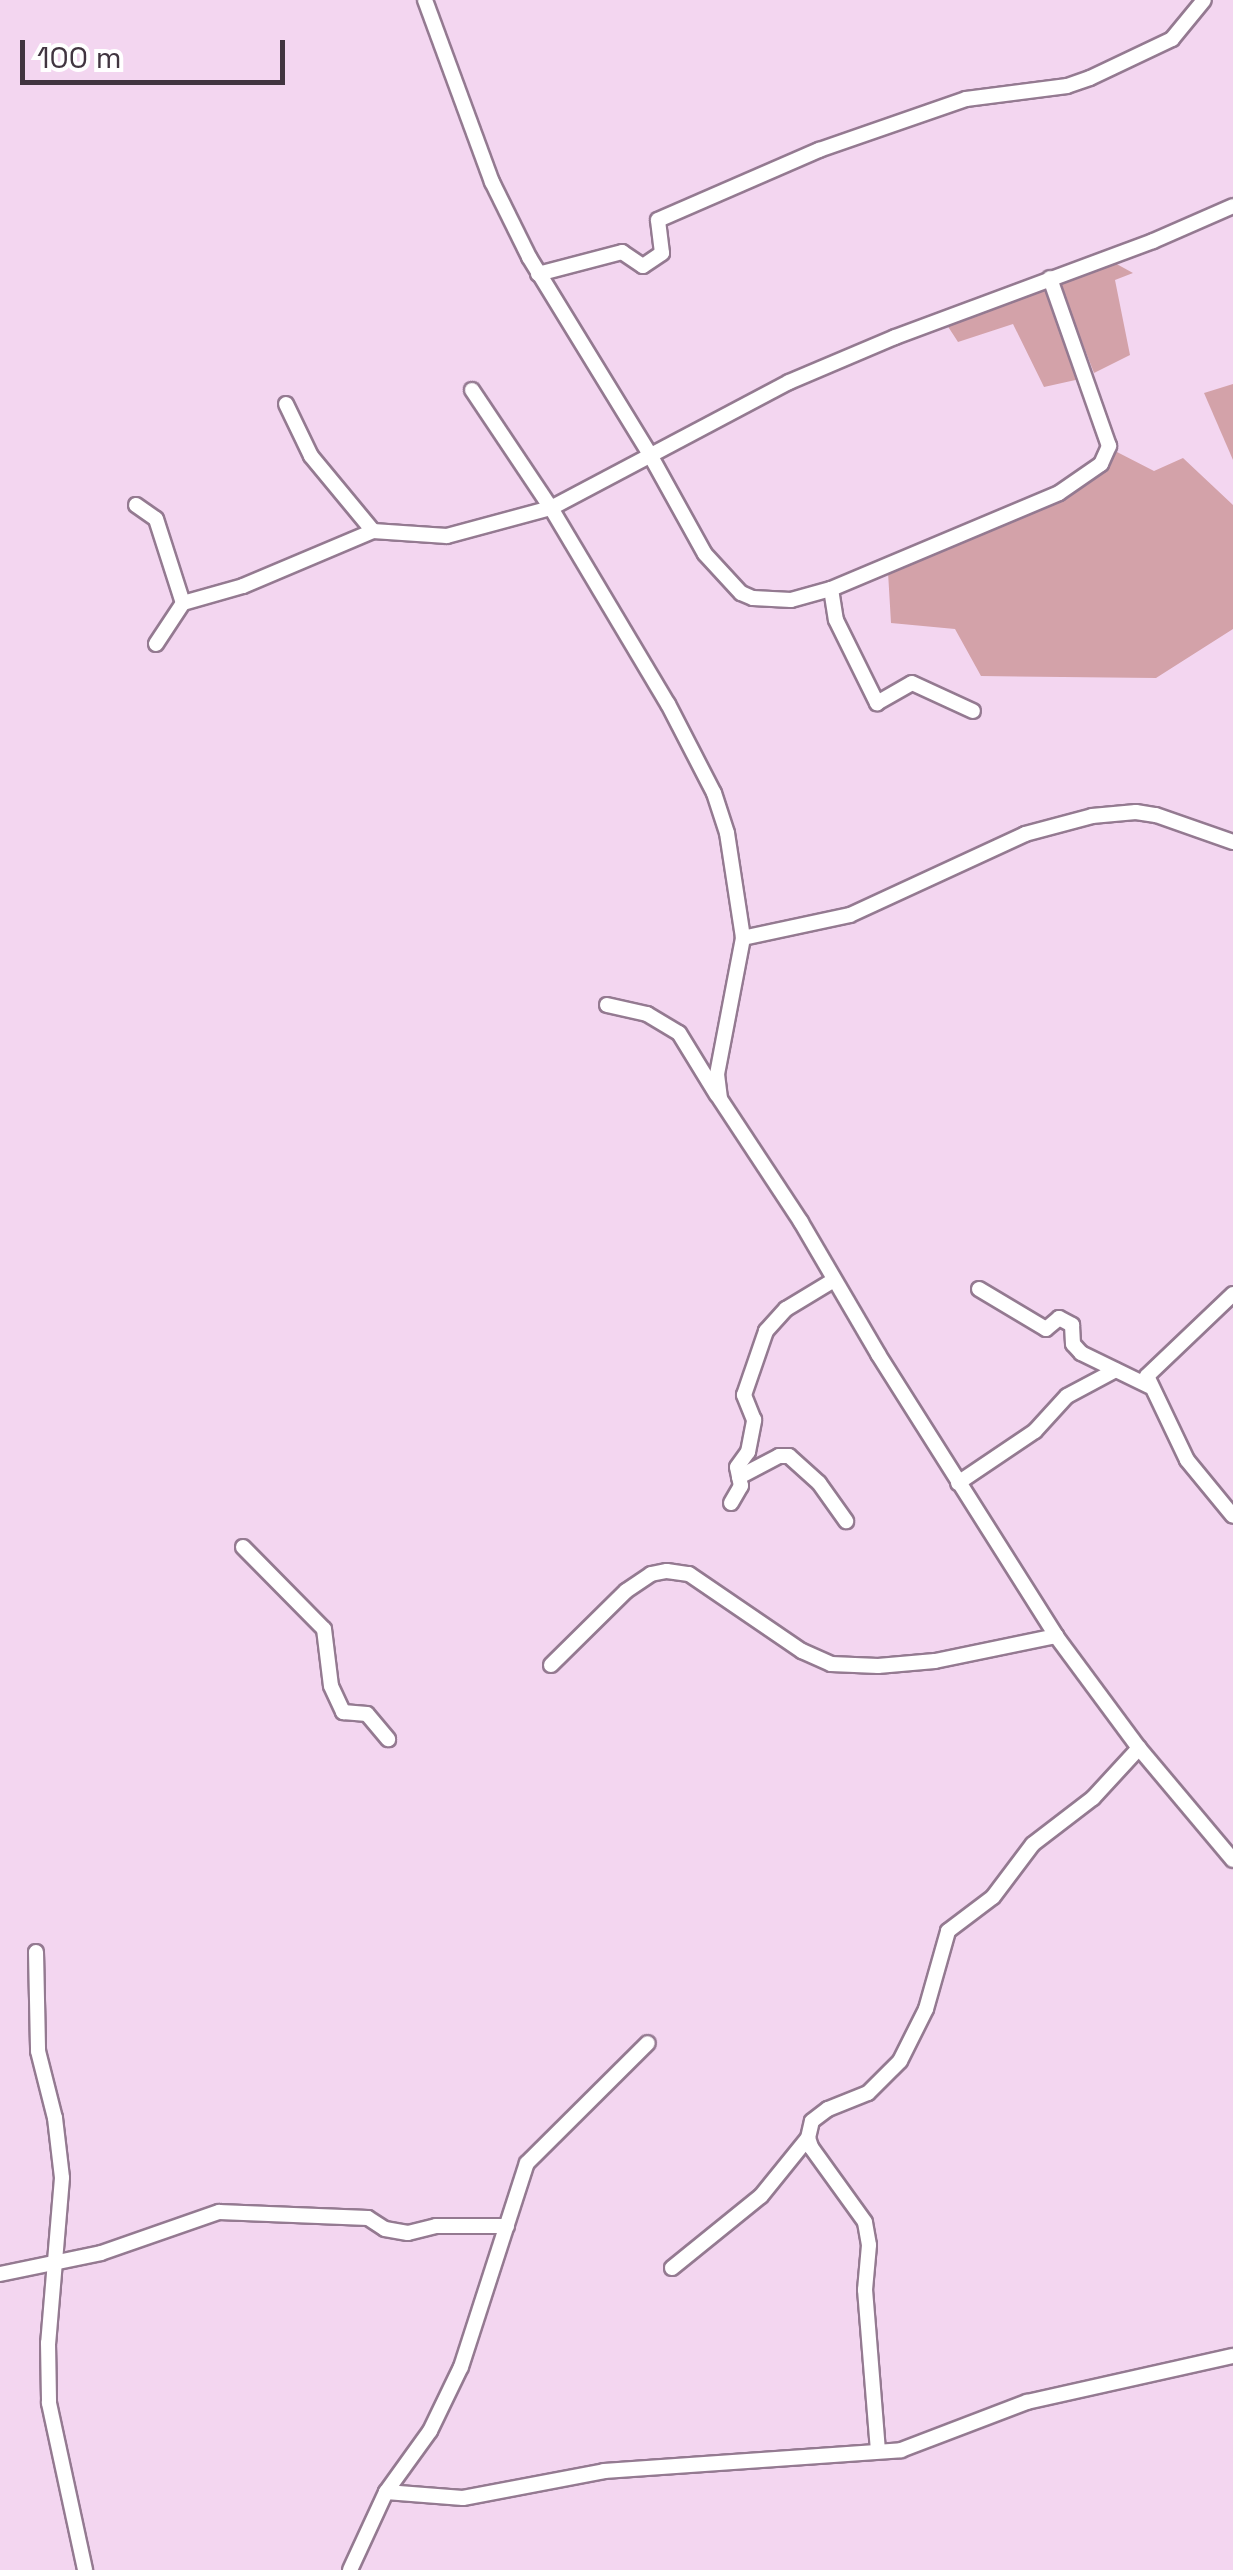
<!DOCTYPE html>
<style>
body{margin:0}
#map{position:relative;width:1233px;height:2570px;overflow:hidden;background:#f3d6f0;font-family:"Space Grotesk",sans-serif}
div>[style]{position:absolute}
.green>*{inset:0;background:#d3a2a9}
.roads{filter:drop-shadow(2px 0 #947a91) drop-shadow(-2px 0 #947a91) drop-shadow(0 2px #947a91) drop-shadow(0 -2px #947a91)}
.minor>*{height:14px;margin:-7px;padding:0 7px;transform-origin:7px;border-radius:7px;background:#fff}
span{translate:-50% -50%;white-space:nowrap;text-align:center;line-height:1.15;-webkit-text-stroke:8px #fff;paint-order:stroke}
.scale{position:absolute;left:20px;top:40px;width:265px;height:45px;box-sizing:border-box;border:5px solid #413540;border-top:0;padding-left:12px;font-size:30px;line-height:35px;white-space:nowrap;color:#413540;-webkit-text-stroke:8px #fff;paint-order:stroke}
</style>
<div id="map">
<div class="green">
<div style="clip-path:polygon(1113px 262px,1133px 273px,1115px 280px,1130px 355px,1094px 373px,1059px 282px)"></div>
<div style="clip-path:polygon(1046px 288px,1080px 379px,1044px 387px,1013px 324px,958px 342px,947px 325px)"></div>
<div style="clip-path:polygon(1233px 384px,1233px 460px,1204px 393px)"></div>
<div style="clip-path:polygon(1117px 452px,1154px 471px,1183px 458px,1233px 505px,1233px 629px,1156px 678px,981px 676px,955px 629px,891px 623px,888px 572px,1064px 500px)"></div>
</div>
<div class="roads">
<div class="minor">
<div style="left:425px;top:0;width:194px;rotate:69.8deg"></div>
<div style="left:492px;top:182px;width:84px;rotate:63.7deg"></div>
<div style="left:529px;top:257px;width:230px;rotate:58.5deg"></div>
<div style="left:649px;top:453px;width:115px;rotate:61deg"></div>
<div style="left:705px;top:554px;width:53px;rotate:47.3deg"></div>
<div style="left:741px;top:593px;width:13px;rotate:23deg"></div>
<div style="left:753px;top:598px;width:38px;rotate:3deg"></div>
<div style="left:791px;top:600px;width:41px;rotate:-15.4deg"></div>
<div style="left:831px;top:589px;width:247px;rotate:-22.8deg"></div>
<div style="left:1059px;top:493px;width:51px;rotate:-34.6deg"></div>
<div style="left:1101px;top:464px;width:20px;rotate:-66deg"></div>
<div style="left:1109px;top:446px;width:178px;rotate:-109.4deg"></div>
<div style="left:538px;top:274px;width:87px;rotate:-14.7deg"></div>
<div style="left:622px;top:252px;width:25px;rotate:34deg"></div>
<div style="left:643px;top:266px;width:23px;rotate:-34deg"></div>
<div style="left:662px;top:253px;width:33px;rotate:-97deg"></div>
<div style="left:658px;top:220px;width:176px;rotate:-23.5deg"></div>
<div style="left:819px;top:150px;width:156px;rotate:-19.1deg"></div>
<div style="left:966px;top:99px;width:102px;rotate:-7.3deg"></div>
<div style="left:1067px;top:86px;width:24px;rotate:-19deg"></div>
<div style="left:1090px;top:78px;width:91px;rotate:-25.4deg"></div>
<div style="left:1172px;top:39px;width:50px;rotate:-50.6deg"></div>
<div style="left:472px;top:390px;width:142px;rotate:56.2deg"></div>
<div style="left:551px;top:508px;width:228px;rotate:59.2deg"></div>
<div style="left:668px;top:704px;width:100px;rotate:62.7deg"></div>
<div style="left:714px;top:793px;width:42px;rotate:72deg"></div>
<div style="left:727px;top:833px;width:106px;rotate:81.3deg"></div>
<div style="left:743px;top:938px;width:138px;rotate:100.8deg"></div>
<div style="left:717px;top:1074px;width:25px;rotate:83deg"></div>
<div style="left:720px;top:1099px;width:147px;rotate:56.6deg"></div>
<div style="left:801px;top:1222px;width:153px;rotate:59.7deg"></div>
<div style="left:878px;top:1354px;width:333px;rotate:57.7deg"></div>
<div style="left:1056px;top:1636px;width:139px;rotate:53.5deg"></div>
<div style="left:1139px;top:1748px;width:146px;rotate:50deg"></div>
<div style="left:286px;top:404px;width:58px;rotate:64.3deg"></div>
<div style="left:311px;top:456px;width:97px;rotate:50.4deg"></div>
<div style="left:373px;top:531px;width:74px;rotate:3.9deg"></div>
<div style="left:447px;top:536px;width:108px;rotate:-15.1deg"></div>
<div style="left:551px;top:508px;width:269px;rotate:-27.9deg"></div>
<div style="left:789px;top:382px;width:115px;rotate:-23deg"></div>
<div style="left:895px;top:337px;width:275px;rotate:-20.4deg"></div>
<div style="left:1153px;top:241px;width:87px;rotate:-23.6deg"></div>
<div style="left:136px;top:505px;width:24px;rotate:35deg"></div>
<div style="left:156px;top:519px;width:88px;rotate:72.2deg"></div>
<div style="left:183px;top:603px;width:49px;rotate:123.4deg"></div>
<div style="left:831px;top:589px;width:31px;rotate:81deg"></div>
<div style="left:836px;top:620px;width:93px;rotate:63.7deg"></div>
<div style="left:877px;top:703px;width:40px;rotate:-29.7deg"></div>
<div style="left:912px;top:683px;width:67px;rotate:24.7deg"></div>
<div style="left:183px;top:603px;width:62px;rotate:-15.8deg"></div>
<div style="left:243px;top:586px;width:141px;rotate:-22.9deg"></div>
<div style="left:743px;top:938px;width:109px;rotate:-12.1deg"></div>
<div style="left:850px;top:915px;width:193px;rotate:-24.8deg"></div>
<div style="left:1025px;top:834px;width:69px;rotate:-15deg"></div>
<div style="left:1092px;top:816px;width:44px;rotate:-5.2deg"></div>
<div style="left:1136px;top:812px;width:20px;rotate:9deg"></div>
<div style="left:1156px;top:815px;width:82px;rotate:19.3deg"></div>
<div style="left:607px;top:1005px;width:41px;rotate:12.7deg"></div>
<div style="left:647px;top:1014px;width:37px;rotate:31deg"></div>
<div style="left:679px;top:1033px;width:73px;rotate:58.5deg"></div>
<div style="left:979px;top:1289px;width:78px;rotate:30.8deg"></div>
<div style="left:1046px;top:1329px;width:17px;rotate:-40deg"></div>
<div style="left:1059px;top:1318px;width:15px;rotate:28deg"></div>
<div style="left:1072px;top:1325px;width:19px;rotate:87deg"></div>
<div style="left:1073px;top:1344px;width:12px;rotate:48deg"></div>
<div style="left:1081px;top:1353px;width:76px;rotate:25.9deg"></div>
<div style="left:1233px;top:1294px;width:119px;rotate:136.4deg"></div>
<div style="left:1147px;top:1376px;width:93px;rotate:64.5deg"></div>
<div style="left:1187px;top:1460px;width:72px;rotate:50.6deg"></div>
<div style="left:739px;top:1477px;width:45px;rotate:-27.7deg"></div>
<div style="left:779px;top:1456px;width:10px"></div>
<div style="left:789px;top:1456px;width:40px;rotate:42deg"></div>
<div style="left:819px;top:1483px;width:47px;rotate:54.6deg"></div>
<div style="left:958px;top:1483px;width:93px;rotate:-34deg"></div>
<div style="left:1035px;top:1431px;width:47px;rotate:-47.6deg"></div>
<div style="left:1067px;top:1396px;width:55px;rotate:-28deg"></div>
<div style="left:731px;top:1503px;width:20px;rotate:-60deg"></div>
<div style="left:741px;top:1486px;width:19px;rotate:-102deg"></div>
<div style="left:737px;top:1467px;width:19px;rotate:-54deg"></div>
<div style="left:748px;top:1452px;width:33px;rotate:-79deg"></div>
<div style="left:754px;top:1420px;width:27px;rotate:-112deg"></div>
<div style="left:744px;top:1395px;width:68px;rotate:-71deg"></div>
<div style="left:766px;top:1331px;width:30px;rotate:-48deg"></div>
<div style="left:786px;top:1309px;width:56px;rotate:-31.1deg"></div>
<div style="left:243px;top:1547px;width:115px;rotate:45.4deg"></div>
<div style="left:324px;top:1629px;width:57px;rotate:83deg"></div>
<div style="left:331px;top:1686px;width:29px;rotate:65deg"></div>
<div style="left:343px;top:1712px;width:24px;rotate:5deg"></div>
<div style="left:367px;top:1714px;width:33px;rotate:50deg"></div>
<div style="left:551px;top:1665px;width:105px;rotate:-44.6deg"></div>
<div style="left:626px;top:1591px;width:30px;rotate:-34deg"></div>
<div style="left:651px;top:1574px;width:16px;rotate:-11deg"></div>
<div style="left:667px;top:1571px;width:22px;rotate:8deg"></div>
<div style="left:689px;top:1574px;width:137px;rotate:34.3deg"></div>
<div style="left:802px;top:1651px;width:32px;rotate:24deg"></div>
<div style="left:831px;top:1664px;width:47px;rotate:2.4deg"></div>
<div style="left:878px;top:1666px;width:57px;rotate:-5deg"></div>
<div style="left:935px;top:1661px;width:124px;rotate:-11.7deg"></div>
<div style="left:36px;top:1952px;width:99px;rotate:88.8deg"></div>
<div style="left:38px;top:2051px;width:69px;rotate:75.8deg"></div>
<div style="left:55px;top:2118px;width:60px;rotate:83.3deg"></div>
<div style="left:62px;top:2178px;width:166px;rotate:94.8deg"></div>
<div style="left:48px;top:2343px;width:60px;rotate:89deg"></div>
<div style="left:49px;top:2403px;width:171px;rotate:77.8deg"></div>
<div style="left:672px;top:2268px;width:114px;rotate:-39deg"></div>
<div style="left:761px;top:2196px;width:75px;rotate:-51deg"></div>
<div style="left:0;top:2274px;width:103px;rotate:-11.7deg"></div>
<div style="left:101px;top:2253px;width:125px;rotate:-19.2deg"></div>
<div style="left:219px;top:2212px;width:149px;rotate:2.3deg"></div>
<div style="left:368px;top:2218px;width:20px;rotate:33deg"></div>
<div style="left:385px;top:2229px;width:23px;rotate:10deg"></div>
<div style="left:408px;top:2233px;width:29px;rotate:-14deg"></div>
<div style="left:436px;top:2226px;width:71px"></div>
<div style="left:878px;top:2451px;width:162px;rotate:-94.6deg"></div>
<div style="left:865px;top:2290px;width:45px;rotate:-84.9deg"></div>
<div style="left:869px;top:2245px;width:23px;rotate:-100deg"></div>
<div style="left:865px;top:2222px;width:92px;rotate:-125.8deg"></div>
<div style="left:811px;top:2147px;width:9px;rotate:-108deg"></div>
<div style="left:808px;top:2138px;width:17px;rotate:-77deg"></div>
<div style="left:812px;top:2121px;width:20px;rotate:-37deg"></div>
<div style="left:828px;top:2109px;width:43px;rotate:-21.8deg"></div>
<div style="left:868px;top:2093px;width:45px;rotate:-45deg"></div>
<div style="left:900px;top:2061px;width:58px;rotate:-63.4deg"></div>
<div style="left:926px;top:2009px;width:81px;rotate:-74.2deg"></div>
<div style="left:948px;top:1931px;width:56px;rotate:-37.1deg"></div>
<div style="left:993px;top:1897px;width:66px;rotate:-53deg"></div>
<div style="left:1033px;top:1844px;width:76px;rotate:-37.5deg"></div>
<div style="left:1093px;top:1798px;width:68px;rotate:-47.4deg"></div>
<div style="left:386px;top:2492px;width:77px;rotate:4.5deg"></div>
<div style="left:463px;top:2498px;width:144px;rotate:-10.8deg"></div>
<div style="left:604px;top:2471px;width:298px;rotate:-4deg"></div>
<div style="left:901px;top:2450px;width:135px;rotate:-20.9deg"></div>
<div style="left:1027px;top:2402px;width:211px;rotate:-12.6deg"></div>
<div style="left:350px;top:2570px;width:86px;rotate:-65.2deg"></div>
<div style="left:386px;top:2492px;width:75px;rotate:-54.2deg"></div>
<div style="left:430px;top:2431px;width:71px;rotate:-64.2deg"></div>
<div style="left:461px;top:2367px;width:214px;rotate:-72.1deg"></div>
<div style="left:527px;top:2163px;width:170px;rotate:-44.8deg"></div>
</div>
</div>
<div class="scale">100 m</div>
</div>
